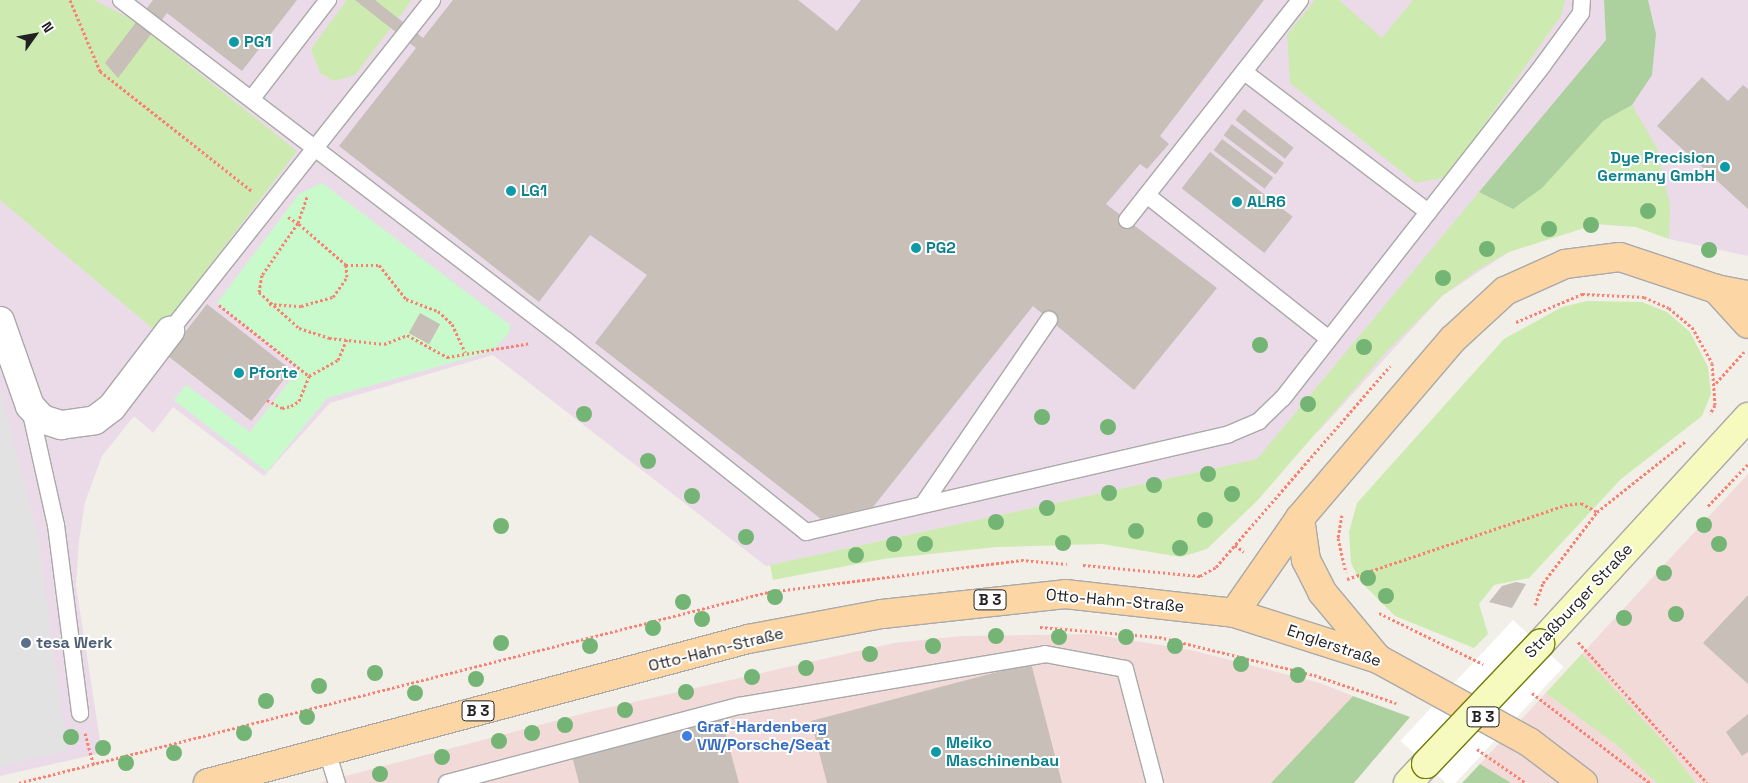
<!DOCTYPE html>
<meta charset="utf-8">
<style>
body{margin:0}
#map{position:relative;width:1748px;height:783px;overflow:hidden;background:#f2efe9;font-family:"Space Grotesk",sans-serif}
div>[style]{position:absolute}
.commercial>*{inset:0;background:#f2dad9}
.industrial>*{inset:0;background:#ebdbe8}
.grass>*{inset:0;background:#cdebb0}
.forest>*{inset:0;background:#add19e}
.park>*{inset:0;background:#c8facc}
.parking>*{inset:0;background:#e2e2e2}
.pier>*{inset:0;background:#fff;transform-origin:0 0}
.building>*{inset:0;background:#c7bfb8;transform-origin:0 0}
.path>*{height:3px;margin-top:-1.5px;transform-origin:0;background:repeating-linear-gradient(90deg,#fa8072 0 2.5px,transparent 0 5px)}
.roads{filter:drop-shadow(1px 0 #a9a9a9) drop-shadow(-1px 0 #a9a9a9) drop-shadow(0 1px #a9a9a9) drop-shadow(0 -1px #a9a9a9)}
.service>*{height:16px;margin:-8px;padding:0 8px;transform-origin:8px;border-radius:8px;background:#fff}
.minor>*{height:28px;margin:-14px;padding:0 14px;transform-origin:14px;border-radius:14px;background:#fff}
.secondary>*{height:28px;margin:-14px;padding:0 14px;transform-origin:14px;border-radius:14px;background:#f7fabf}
.primary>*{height:28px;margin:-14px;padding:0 14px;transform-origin:14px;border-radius:14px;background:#fcd6a4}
.bridges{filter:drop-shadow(1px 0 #707d05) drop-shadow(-1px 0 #707d05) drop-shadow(0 1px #707d05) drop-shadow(0 -1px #707d05)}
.secondary-bridge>*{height:28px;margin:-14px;padding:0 14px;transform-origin:14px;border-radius:14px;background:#f7fabf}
.trees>*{width:16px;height:16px;margin:-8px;border-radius:50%;background:#74b475}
.dots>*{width:14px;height:14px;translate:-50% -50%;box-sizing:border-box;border:2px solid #fff;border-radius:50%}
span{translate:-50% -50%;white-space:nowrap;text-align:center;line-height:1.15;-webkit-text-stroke:4px #fff;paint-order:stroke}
.shield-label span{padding:1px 4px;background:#fff;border:1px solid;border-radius:4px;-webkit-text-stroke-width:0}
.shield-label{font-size:15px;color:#222;font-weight:700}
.culture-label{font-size:16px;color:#0d838f;font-weight:700}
.left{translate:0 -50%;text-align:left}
.right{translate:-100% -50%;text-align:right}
.street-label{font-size:16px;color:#222}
.service-label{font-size:16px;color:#4e5e75;font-weight:700}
.shop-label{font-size:16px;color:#366cbe;font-weight:700}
.north{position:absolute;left:10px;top:10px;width:50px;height:50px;-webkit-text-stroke:4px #fff;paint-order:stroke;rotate:58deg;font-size:14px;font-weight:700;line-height:20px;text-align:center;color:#222}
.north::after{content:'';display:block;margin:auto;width:18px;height:22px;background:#222;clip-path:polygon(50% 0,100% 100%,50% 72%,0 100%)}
</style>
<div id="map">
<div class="commercial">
<div style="clip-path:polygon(1748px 474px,1748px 783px,1511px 783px,1480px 764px)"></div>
<div style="clip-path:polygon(1092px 634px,1191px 650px,1320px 683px,1353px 696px,1271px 783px,319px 783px,589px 712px,894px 643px,962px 636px)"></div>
</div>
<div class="industrial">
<div style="clip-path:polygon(0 0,1748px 0,1748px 256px,1669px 239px,1636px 227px,1597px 224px,1546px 238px,1509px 252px,1442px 296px,1318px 432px,1258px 459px,766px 566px,493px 355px,330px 403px,264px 476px,173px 407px,153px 433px,134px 416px,102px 456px,85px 502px,79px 541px,76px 586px,102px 753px,0 776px)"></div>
</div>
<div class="grass">
<div style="clip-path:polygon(0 0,94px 0,131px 19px,297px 151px,158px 333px,0 200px)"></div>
<div style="clip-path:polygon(347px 0,412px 0,355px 75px,334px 81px,320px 73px,311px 49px)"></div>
<div style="clip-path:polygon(1315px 0,1339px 0,1382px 38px,1413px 0,1565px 0,1561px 16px,1447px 177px,1416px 183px,1290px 83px,1287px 35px)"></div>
<div style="clip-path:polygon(1632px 105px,1657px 148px,1670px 205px,1669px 239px,1636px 227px,1597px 224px,1509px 252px,1479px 269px,1442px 296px,1387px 351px,1257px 501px,1207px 549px,1181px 557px,1102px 544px,996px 547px,883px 559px,773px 580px,770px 565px,1257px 459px,1479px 192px,1513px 209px,1603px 121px)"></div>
<div style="clip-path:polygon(1587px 301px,1642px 302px,1667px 312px,1690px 332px,1708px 367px,1711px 394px,1702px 416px,1621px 479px,1529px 578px,1494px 585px,1479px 604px,1488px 634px,1474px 648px,1395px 616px,1360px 581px,1351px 563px,1349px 532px,1357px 503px,1504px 339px,1562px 307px)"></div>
<div style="clip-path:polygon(1582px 654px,1661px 739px,1696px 783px,1657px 783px,1618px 746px,1546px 693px)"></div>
</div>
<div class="forest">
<div style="clip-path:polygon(1604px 0,1648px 0,1656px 34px,1652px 75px,1632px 105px,1603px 121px,1542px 188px,1513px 209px,1479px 192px,1606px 40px)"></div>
<div style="clip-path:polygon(1353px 696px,1410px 717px,1354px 783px,1271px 783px)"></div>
<div style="clip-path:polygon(1480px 764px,1511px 783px,1462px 783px)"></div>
</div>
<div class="park">
<div style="clip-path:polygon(322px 183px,510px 325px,509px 333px,492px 351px,327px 398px,267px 472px,174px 400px,186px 385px,250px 432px,299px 369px,217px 303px,299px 194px)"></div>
</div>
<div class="parking">
<div style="clip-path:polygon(0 390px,38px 535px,67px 750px,0 767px)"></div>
</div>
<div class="pier">
<div style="left:1513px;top:620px;width:69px;height:165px;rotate:43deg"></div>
</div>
<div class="building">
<div style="clip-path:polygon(153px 0,297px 0,242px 71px,167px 13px,118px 78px,105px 63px)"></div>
<div style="clip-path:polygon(355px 0,375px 0,423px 38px,453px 0,798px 0,837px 31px,861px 0,1264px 0,1160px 136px,1169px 144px,1147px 169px,1140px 164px,1106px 204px,1217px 288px,1134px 390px,1033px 306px,873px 507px,821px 519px,595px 343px,647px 275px,590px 235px,539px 302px,339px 146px,416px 48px)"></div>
<div style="clip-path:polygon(1702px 77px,1728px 101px,1743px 85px,1748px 89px,1748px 209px,1657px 126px)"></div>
<div style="left:1244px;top:109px;width:63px;height:14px;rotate:38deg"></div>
<div style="left:1232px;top:124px;width:65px;height:14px;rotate:37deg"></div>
<div style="left:1222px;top:139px;width:64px;height:14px;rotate:37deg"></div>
<div style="left:1210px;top:152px;width:105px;height:46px;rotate:38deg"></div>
<div style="left:207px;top:304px;width:107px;height:65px;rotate:38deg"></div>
<div style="left:420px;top:313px;width:23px;height:23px;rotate:29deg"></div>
<div style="clip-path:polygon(1516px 582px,1526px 584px,1512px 608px,1489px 602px,1502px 586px)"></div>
<div style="clip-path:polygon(1748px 595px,1748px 684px,1703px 643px)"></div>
<div style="clip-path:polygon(1031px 663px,1062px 783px,827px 783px,811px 721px)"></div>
<div style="clip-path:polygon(1748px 714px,1748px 752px,1742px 756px,1726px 732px)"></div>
<div style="clip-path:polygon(721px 717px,739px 783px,579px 783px,572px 756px)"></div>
</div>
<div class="path">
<div style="left:70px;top:0;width:77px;rotate:67.1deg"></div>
<div style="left:100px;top:71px;width:194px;rotate:38.3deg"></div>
<div style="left:288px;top:217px;width:12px;rotate:31deg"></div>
<div style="left:298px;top:223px;width:63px;rotate:124.7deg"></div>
<div style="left:262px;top:275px;width:17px;rotate:100deg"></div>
<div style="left:259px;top:292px;width:54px;rotate:42deg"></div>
<div style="left:299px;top:328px;width:32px;rotate:18deg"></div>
<div style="left:329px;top:338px;width:55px;rotate:6.2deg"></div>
<div style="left:384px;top:344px;width:25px;rotate:-21deg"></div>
<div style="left:407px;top:335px;width:46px;rotate:28.8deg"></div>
<div style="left:447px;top:357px;width:85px;rotate:-9.5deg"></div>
<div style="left:346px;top:265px;width:33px"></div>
<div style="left:379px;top:265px;width:43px;rotate:51.5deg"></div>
<div style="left:406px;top:299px;width:34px;rotate:21deg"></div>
<div style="left:438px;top:311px;width:19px;rotate:43deg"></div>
<div style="left:452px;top:324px;width:31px;rotate:65deg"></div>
<div style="left:269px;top:304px;width:32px;rotate:4deg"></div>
<div style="left:301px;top:306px;width:33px;rotate:-16deg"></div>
<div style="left:333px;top:297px;width:24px;rotate:-55deg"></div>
<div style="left:347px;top:277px;width:12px;rotate:-95deg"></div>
<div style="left:346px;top:265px;width:64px;rotate:-138.8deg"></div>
<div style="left:298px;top:223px;width:28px;rotate:-71deg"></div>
<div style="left:219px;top:305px;width:115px;rotate:38.3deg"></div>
<div style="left:309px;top:376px;width:33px;rotate:-29deg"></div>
<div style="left:338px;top:360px;width:23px;rotate:-67deg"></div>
<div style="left:1516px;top:322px;width:72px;rotate:-23deg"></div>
<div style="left:1582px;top:294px;width:62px;rotate:2.8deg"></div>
<div style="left:1644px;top:297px;width:27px;rotate:24deg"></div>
<div style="left:1669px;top:308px;width:30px;rotate:40deg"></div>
<div style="left:1692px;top:327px;width:41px;rotate:60.9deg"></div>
<div style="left:1712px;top:363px;width:42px;rotate:85.9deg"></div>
<div style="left:1715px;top:405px;width:10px;rotate:119deg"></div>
<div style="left:1716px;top:383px;width:42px;rotate:-47.9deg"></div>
<div style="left:267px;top:400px;width:17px;rotate:28deg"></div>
<div style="left:282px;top:408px;width:9px;rotate:-13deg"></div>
<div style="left:291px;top:406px;width:9px;rotate:-32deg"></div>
<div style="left:299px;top:401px;width:27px;rotate:-68deg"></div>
<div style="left:1708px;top:506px;width:58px;rotate:-46.4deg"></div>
<div style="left:1342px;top:515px;width:23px;rotate:100deg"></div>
<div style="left:1338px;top:538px;width:35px;rotate:77deg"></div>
<div style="left:1235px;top:545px;width:11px;rotate:38deg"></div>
<div style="left:1083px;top:565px;width:118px;rotate:5.4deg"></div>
<div style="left:1200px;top:576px;width:18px;rotate:-29deg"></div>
<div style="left:1216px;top:567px;width:266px;rotate:-49.1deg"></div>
<div style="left:1347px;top:579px;width:230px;rotate:-18.7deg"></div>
<div style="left:1565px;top:505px;width:16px;rotate:-7deg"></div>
<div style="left:1581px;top:503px;width:18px;rotate:29deg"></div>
<div style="left:1535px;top:605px;width:23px;rotate:-70deg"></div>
<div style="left:1543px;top:583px;width:89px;rotate:-52.7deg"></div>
<div style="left:1597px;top:512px;width:114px;rotate:-38.6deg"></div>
<div style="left:1379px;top:613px;width:116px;rotate:26.1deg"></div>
<div style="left:1040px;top:627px;width:119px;rotate:4.8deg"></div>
<div style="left:1159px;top:637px;width:160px;rotate:13.8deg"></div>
<div style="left:1314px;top:675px;width:87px;rotate:18.9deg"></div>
<div style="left:1578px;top:642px;width:191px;rotate:47.5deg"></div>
<div style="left:1532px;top:693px;width:148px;rotate:37.3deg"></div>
<div style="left:85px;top:733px;width:34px;rotate:75deg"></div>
<div style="left:1477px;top:749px;width:60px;rotate:34.8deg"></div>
<div style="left:19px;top:783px;width:773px;rotate:-14.31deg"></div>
<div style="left:768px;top:592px;width:255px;rotate:-7.2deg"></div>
<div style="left:1021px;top:560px;width:46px;rotate:5deg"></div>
</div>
<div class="roads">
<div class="service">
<div style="left:121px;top:0;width:561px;rotate:37.4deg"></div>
<div style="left:567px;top:341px;width:306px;rotate:38.6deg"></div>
<div style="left:806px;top:532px;width:434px;rotate:-13deg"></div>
<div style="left:1229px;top:434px;width:33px;rotate:-23deg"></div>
<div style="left:1259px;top:421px;width:33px;rotate:-44deg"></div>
<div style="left:1283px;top:398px;width:422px;rotate:-52deg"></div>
<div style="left:1543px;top:65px;width:64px;rotate:-53.8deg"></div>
<div style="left:1581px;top:13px;width:13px;rotate:-86deg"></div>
<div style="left:1247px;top:74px;width:228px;rotate:37.3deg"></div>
<div style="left:253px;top:97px;width:123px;rotate:-52.3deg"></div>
<div style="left:1148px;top:196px;width:229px;rotate:38.3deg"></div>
<div style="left:1127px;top:220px;width:280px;rotate:-51.8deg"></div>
<div style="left:170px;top:331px;width:422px;rotate:-51.6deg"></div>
<div style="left:30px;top:409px;width:119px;rotate:77.4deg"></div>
<div style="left:56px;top:525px;width:190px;rotate:82.7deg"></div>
<div style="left:924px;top:503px;width:222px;rotate:-55.7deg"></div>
<div style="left:327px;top:751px;width:34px;rotate:73deg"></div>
<div style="left:447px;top:783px;width:302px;rotate:-14.8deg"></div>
<div style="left:739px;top:706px;width:310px;rotate:-9.6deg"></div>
<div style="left:1045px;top:654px;width:81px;rotate:10.6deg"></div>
<div style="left:1125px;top:669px;width:118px;rotate:75.3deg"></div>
</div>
<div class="minor">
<div style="left:0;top:321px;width:90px;rotate:70.6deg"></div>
<div style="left:30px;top:406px;width:18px;rotate:47deg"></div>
<div style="left:42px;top:419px;width:20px;rotate:18deg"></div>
<div style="left:61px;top:425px;width:34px;rotate:-8deg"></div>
<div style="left:95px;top:420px;width:21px;rotate:-37deg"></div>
<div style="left:112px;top:407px;width:96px;rotate:-52.7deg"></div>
</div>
<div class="secondary">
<div style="left:1540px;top:644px;width:308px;rotate:-47.5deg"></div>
<div style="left:1408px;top:783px;width:26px;rotate:-47deg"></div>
</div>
<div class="primary">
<div style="left:1716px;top:289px;width:47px;rotate:47.6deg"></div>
<div style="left:1300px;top:518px;width:42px;rotate:81.9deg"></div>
<div style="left:1306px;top:560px;width:36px;rotate:63deg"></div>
<div style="left:1322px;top:592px;width:86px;rotate:50.2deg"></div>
<div style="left:1234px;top:613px;width:116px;rotate:-55.2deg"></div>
<div style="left:1300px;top:518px;width:235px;rotate:-49.5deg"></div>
<div style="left:1453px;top:339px;width:71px;rotate:-42.7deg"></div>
<div style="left:1505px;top:291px;width:66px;rotate:-24.2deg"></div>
<div style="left:1565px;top:264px;width:55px;rotate:-7.3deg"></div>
<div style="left:1620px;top:257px;width:101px;rotate:18.4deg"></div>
<div style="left:1716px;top:289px;width:33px;rotate:11deg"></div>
<div style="left:208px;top:783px;width:559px;rotate:-14.93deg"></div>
<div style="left:748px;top:639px;width:136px;rotate:-10.6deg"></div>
<div style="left:882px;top:614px;width:184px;rotate:-6.2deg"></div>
<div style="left:1065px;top:594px;width:170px;rotate:6.4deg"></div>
<div style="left:1234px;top:613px;width:151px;rotate:17.7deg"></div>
<div style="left:1378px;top:659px;width:172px;rotate:28.8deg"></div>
<div style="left:1529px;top:742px;width:68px;rotate:37.2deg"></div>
</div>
</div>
<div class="bridges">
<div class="secondary-bridge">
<div style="left:1426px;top:764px;width:166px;rotate:-46.5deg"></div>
</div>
</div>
<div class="trees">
<div style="left:1648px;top:211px"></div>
<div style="left:1591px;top:225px"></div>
<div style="left:1549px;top:229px"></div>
<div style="left:1487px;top:249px"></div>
<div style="left:1709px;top:250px"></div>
<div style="left:1443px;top:278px"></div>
<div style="left:1260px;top:345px"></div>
<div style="left:1364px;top:347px"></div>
<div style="left:1308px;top:404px"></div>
<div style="left:584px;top:414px"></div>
<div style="left:1042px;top:417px"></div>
<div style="left:1108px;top:427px"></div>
<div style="left:648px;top:461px"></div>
<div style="left:1208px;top:474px"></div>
<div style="left:1154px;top:485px"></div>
<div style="left:1109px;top:493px"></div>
<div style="left:1232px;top:494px"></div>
<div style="left:692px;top:496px"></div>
<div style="left:1047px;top:508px"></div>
<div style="left:1205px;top:520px"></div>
<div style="left:996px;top:522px"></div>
<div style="left:1704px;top:525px"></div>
<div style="left:501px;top:526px"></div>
<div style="left:1136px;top:531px"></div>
<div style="left:746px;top:537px"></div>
<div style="left:1063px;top:543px"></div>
<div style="left:894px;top:544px"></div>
<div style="left:925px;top:544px"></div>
<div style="left:1719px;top:544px"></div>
<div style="left:1180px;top:548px"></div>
<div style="left:856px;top:555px"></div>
<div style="left:1664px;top:573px"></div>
<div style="left:1368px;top:578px"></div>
<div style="left:1386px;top:596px"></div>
<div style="left:775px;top:597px"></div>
<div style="left:683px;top:602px"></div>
<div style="left:1676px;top:614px"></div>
<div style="left:1624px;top:618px"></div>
<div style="left:702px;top:619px"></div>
<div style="left:653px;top:628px"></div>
<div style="left:996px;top:636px"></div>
<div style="left:1059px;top:637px"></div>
<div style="left:1126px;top:637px"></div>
<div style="left:501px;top:643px"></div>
<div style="left:590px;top:646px"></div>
<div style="left:933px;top:646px"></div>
<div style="left:1175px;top:646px"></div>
<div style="left:870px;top:654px"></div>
<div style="left:1241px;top:664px"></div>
<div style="left:806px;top:668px"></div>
<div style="left:375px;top:673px"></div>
<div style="left:1298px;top:675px"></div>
<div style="left:752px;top:677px"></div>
<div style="left:476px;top:679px"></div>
<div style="left:319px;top:686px"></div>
<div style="left:686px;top:692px"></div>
<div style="left:415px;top:693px"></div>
<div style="left:266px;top:701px"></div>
<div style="left:625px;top:710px"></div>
<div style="left:307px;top:717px"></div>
<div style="left:565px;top:725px"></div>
<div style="left:244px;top:733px"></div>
<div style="left:532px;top:733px"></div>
<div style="left:71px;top:737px"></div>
<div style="left:499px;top:741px"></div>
<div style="left:103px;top:748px"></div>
<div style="left:174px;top:753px"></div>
<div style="left:442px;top:757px"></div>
<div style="left:126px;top:763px"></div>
<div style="left:380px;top:774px"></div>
</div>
<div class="dots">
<div style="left:234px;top:42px;background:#0f9aa8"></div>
<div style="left:1725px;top:167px;background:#0f9aa8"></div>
<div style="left:511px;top:191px;background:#0f9aa8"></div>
<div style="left:1237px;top:202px;background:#0f9aa8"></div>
<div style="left:916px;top:248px;background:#0f9aa8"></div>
<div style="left:239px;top:373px;background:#0f9aa8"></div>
<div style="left:26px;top:643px;background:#5c6f8a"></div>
<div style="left:687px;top:736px;background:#3f7fe0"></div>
<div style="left:936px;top:752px;background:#0f9aa8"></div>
</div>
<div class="shield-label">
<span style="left:990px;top:600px">B 3</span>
<span style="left:478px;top:711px">B 3</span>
<span style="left:1483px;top:717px">B 3</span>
</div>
<div class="culture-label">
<span class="left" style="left:244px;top:42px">PG1</span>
<span class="right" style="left:1715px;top:167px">Dye Precision<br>Germany GmbH</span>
<span class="left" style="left:521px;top:191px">LG1</span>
<span class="left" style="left:1247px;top:202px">ALR6</span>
<span class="left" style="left:926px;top:248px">PG2</span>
<span class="left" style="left:249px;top:373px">Pforte</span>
<span class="left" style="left:946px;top:752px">Meiko<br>Maschinenbau</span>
</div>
<div class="street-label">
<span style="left:1115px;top:601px;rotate:5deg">Otto-Hahn-Straße</span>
<span style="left:1579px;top:601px;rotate:-47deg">Straßburger Straße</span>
<span style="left:1334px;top:646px;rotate:19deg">Englerstraße</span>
<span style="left:716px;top:650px;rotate:-14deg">Otto-Hahn-Straße</span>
</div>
<div class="service-label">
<span class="left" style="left:36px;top:643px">tesa Werk</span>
</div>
<div class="shop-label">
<span class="left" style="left:697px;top:736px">Graf-Hardenberg<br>VW/Porsche/Seat</span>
</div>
<div class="north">N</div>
</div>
